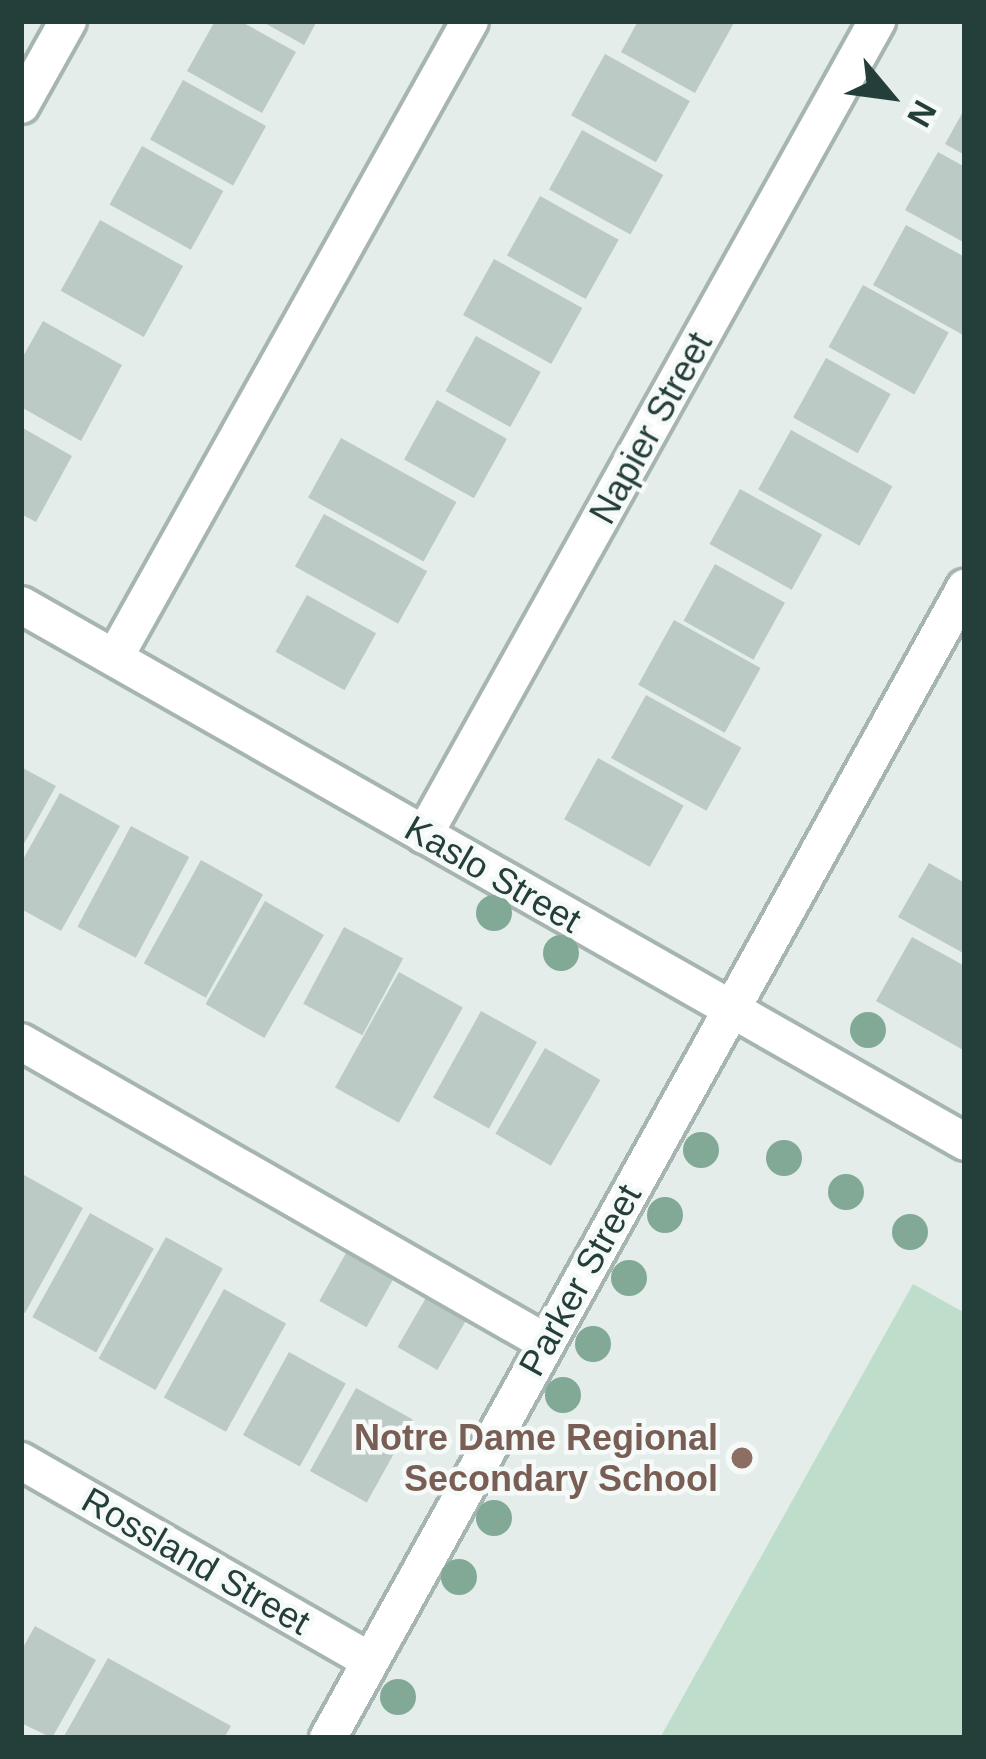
<!DOCTYPE html>
<style>
body{margin:0}
#map{position:relative;width:986px;height:1759px;overflow:hidden;background:#e4edea;font-family:Helvetica,sans-serif}
div>[style]{position:absolute}
.green>*{inset:0;background:#beddca}
.building>*{inset:0;background:#bccac6;transform-origin:0 0}
.roads{filter:drop-shadow(3px 0 #a7b5b2) drop-shadow(-3px 0 #a7b5b2) drop-shadow(0 3px #a7b5b2) drop-shadow(0 -3px #a7b5b2)}
.minor>*{height:36px;margin:-18px;padding:0 18px;transform-origin:18px;border-radius:18px;background:#fff}
.trees>*{width:36px;height:36px;margin:-18px;border-radius:50%;background:#81a996}
.dots>*{width:33px;height:33px;translate:-50% -50%;box-sizing:border-box;border:6px solid #f5f9f8;border-radius:50%}
span{translate:-50% -50%;white-space:nowrap;text-align:center;line-height:1.15;-webkit-text-stroke:9px #f5f9f8;paint-order:stroke}
.street-label{font-size:36px;color:#243e3a}
.education-label{font-size:36px;color:#785e54;font-weight:700}
.right{translate:-100% -50%;text-align:right}
.frame{position:absolute;inset:0;border:24px solid #243e3a;pointer-events:none}
.north{position:absolute;left:830px;top:36px;width:120px;height:120px;-webkit-text-stroke:9px #f5f9f8;paint-order:stroke;rotate:119deg;font-size:33px;font-weight:700;line-height:48px;text-align:center;color:#243e3a}
.north::after{content:'';display:block;margin:auto;width:42px;height:54px;background:#243e3a;clip-path:polygon(50% 0,100% 100%,50% 72%,0 100%)}
</style>
<div id="map">
<div class="green">
<div style="clip-path:polygon(913px 1284px,965px 1313px,965px 1738px,660px 1738px)"></div>
</div>
<div class="building">
<div style="clip-path:polygon(215px 21px,240px 21px,296px 52px,262px 113px,187px 71px)"></div>
<div style="clip-path:polygon(261px 21px,317px 21px,304px 45px)"></div>
<div style="clip-path:polygon(638px 21px,735px 21px,695px 93px,621px 52px)"></div>
<div style="left:605px;top:54px;width:97px;height:70px;rotate:29deg"></div>
<div style="left:183px;top:80px;width:95px;height:68px;rotate:29deg"></div>
<div style="clip-path:polygon(965px 108px,965px 155px,945px 144px)"></div>
<div style="left:582px;top:130px;width:93px;height:68px;rotate:29deg"></div>
<div style="left:142px;top:146px;width:93px;height:67px;rotate:29deg"></div>
<div style="clip-path:polygon(938px 152px,965px 167px,965px 243px,905px 210px)"></div>
<div style="left:540px;top:196px;width:90px;height:68px;rotate:29deg"></div>
<div style="left:100px;top:220px;width:95px;height:81px;rotate:29deg"></div>
<div style="clip-path:polygon(906px 225px,965px 257px,965px 336px,873px 285px)"></div>
<div style="left:494px;top:259px;width:101px;height:64px;rotate:29deg"></div>
<div style="left:863px;top:285px;width:98px;height:71px;rotate:29deg"></div>
<div style="clip-path:polygon(43px 321px,122px 365px,81px 441px,21px 407px,21px 360px)"></div>
<div style="left:476px;top:336px;width:74px;height:63px;rotate:29deg"></div>
<div style="left:826px;top:358px;width:74px;height:68px;rotate:29deg"></div>
<div style="left:437px;top:400px;width:80px;height:68px;rotate:29deg"></div>
<div style="clip-path:polygon(21px 427px,72px 456px,36px 522px,21px 514px)"></div>
<div style="left:791px;top:430px;width:116px;height:68px;rotate:29deg"></div>
<div style="left:341px;top:438px;width:132px;height:68px;rotate:29deg"></div>
<div style="left:740px;top:489px;width:94px;height:63px;rotate:29deg"></div>
<div style="left:324px;top:514px;width:118px;height:60px;rotate:29deg"></div>
<div style="left:715px;top:564px;width:80px;height:65px;rotate:29deg"></div>
<div style="left:307px;top:595px;width:79px;height:65px;rotate:29deg"></div>
<div style="left:674px;top:620px;width:99px;height:74px;rotate:29deg"></div>
<div style="left:646px;top:695px;width:109px;height:72px;rotate:29deg"></div>
<div style="left:598px;top:758px;width:98px;height:70px;rotate:29deg"></div>
<div style="clip-path:polygon(21px 767px,56px 786px,21px 849px)"></div>
<div style="clip-path:polygon(60px 793px,120px 826px,61px 931px,21px 909px,21px 863px)"></div>
<div style="left:131px;top:826px;width:66px;height:114px;rotate:28deg"></div>
<div style="left:201px;top:860px;width:71px;height:118px;rotate:29deg"></div>
<div style="clip-path:polygon(929px 863px,965px 883px,965px 954px,898px 917px)"></div>
<div style="left:265px;top:901px;width:68px;height:119px;rotate:30deg"></div>
<div style="left:344px;top:927px;width:67px;height:87px;rotate:28deg"></div>
<div style="clip-path:polygon(912px 937px,965px 966px,965px 1051px,876px 1001px)"></div>
<div style="left:399px;top:972px;width:73px;height:132px;rotate:29deg"></div>
<div style="left:481px;top:1011px;width:64px;height:99px;rotate:29deg"></div>
<div style="left:545px;top:1048px;width:64px;height:99px;rotate:30deg"></div>
<div style="clip-path:polygon(24px 1175px,83px 1208px,25px 1313px,21px 1311px)"></div>
<div style="left:90px;top:1213px;width:73px;height:119px;rotate:29deg"></div>
<div style="left:166px;top:1237px;width:65px;height:139px;rotate:29deg"></div>
<div style="left:346px;top:1253px;width:54px;height:55px;rotate:29deg"></div>
<div style="left:224px;top:1289px;width:71px;height:124px;rotate:29deg"></div>
<div style="left:427px;top:1296px;width:46px;height:59px;rotate:30deg"></div>
<div style="left:289px;top:1352px;width:65px;height:95px;rotate:29deg"></div>
<div style="left:356px;top:1388px;width:65px;height:95px;rotate:29deg"></div>
<div style="clip-path:polygon(35px 1626px,96px 1660px,52px 1738px,21px 1723px,21px 1651px)"></div>
<div style="clip-path:polygon(108px 1658px,231px 1726px,224px 1738px,63px 1738px)"></div>
</div>
<div class="roads">
<div class="minor">
<div style="left:21px;top:105px;width:96px;rotate:-60.8deg"></div>
<div style="left:21px;top:605px;width:1086px;rotate:29.63deg"></div>
<div style="left:115px;top:657px;width:728px;rotate:-60.83deg"></div>
<div style="left:424px;top:835px;width:932px;rotate:-60.9deg"></div>
<div style="left:21px;top:1042px;width:604px;rotate:29.79deg"></div>
<div style="left:21px;top:1461px;width:402px;rotate:29.8deg"></div>
<div style="left:328px;top:1738px;width:1315px;rotate:-61.02deg"></div>
</div>
</div>
<div class="trees">
<div style="left:494px;top:913px"></div>
<div style="left:561px;top:953px"></div>
<div style="left:868px;top:1030px"></div>
<div style="left:701px;top:1150px"></div>
<div style="left:784px;top:1158px"></div>
<div style="left:846px;top:1192px"></div>
<div style="left:665px;top:1215px"></div>
<div style="left:910px;top:1232px"></div>
<div style="left:629px;top:1278px"></div>
<div style="left:593px;top:1344px"></div>
<div style="left:563px;top:1395px"></div>
<div style="left:494px;top:1518px"></div>
<div style="left:459px;top:1577px"></div>
<div style="left:398px;top:1697px"></div>
</div>
<div class="dots">
<div style="left:742px;top:1458px;background:#8d6e63"></div>
</div>
<div class="street-label">
<span style="left:651px;top:428px;rotate:-61deg">Napier Street</span>
<span style="left:493px;top:874px;rotate:30deg">Kaslo Street</span>
<span style="left:580px;top:1280px;rotate:-61deg">Parker Street</span>
<span style="left:196px;top:1561px;rotate:30deg">Rossland Street</span>
</div>
<div class="education-label">
<span class="right" style="left:718px;top:1458px">Notre Dame Regional<br>Secondary School</span>
</div>
<div class="frame"></div>
<div class="north">N</div>
</div>
